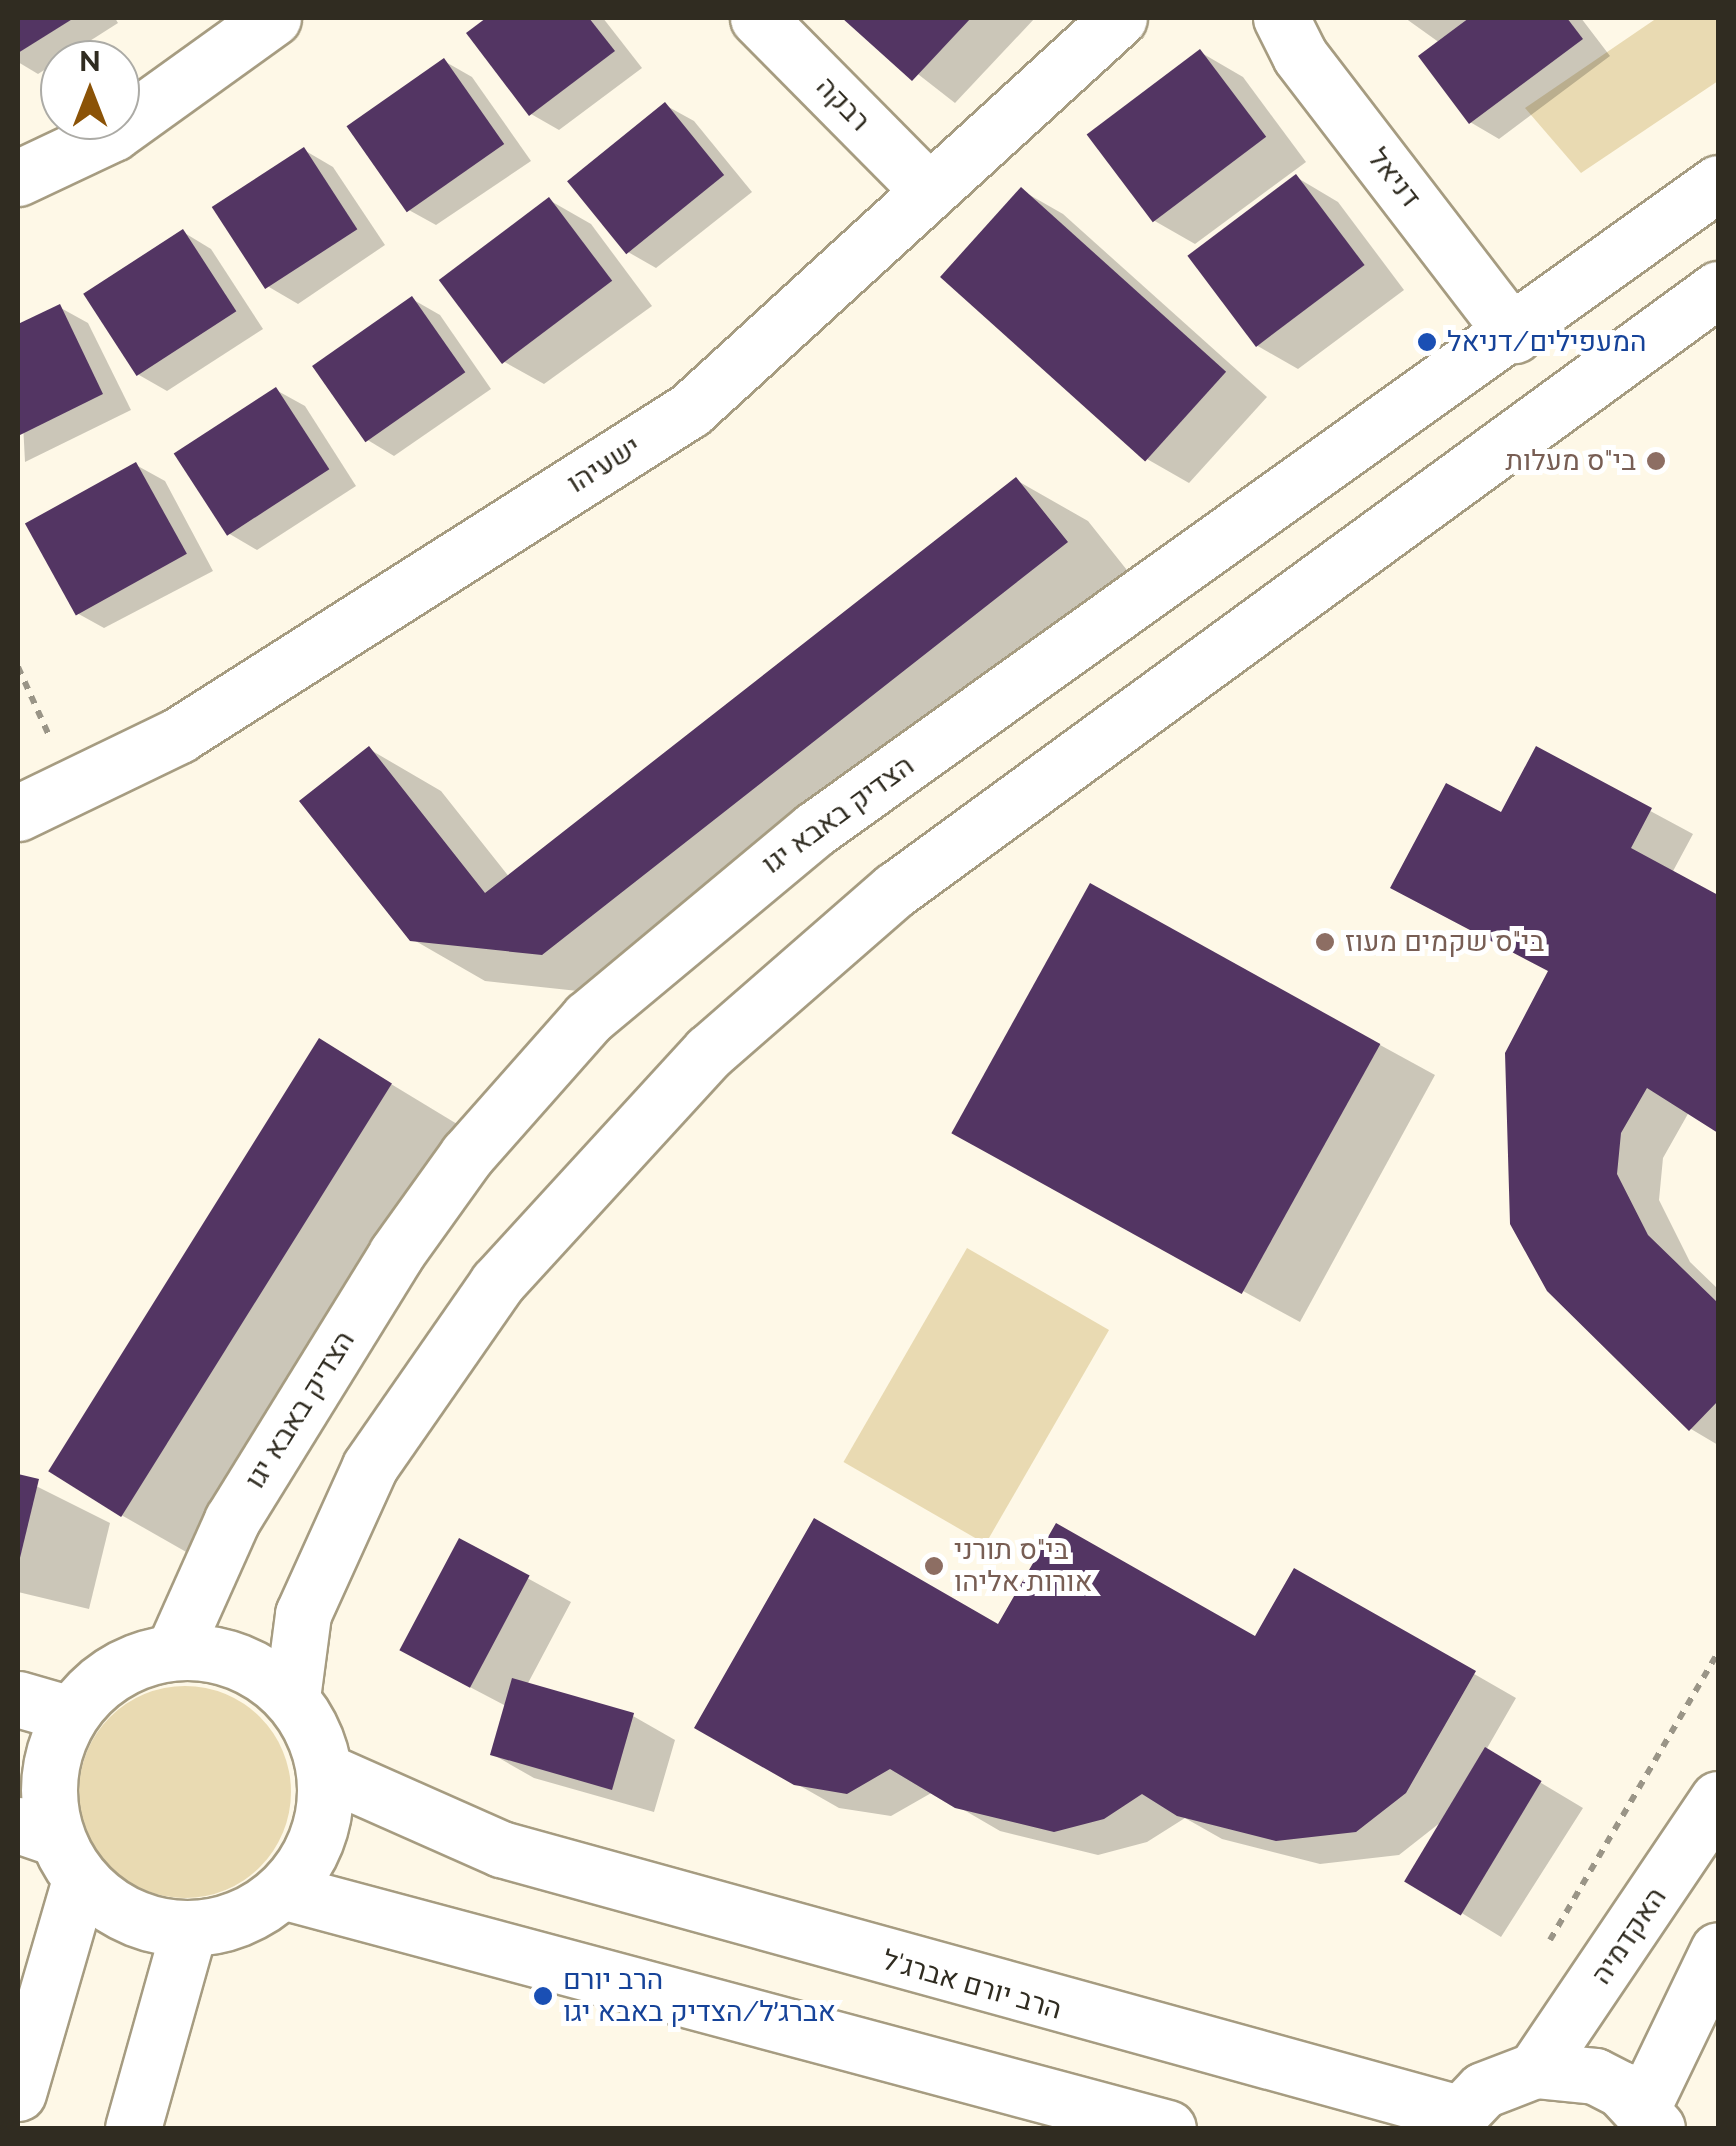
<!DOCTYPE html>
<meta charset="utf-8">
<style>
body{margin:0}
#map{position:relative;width:1736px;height:2146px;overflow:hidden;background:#fef8e7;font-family:Raleway,Heebo,sans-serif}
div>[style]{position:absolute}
.green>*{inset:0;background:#e9dab2;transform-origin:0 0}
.round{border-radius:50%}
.shadow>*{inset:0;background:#0003}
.building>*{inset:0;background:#533563;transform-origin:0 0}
.path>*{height:6px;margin-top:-3px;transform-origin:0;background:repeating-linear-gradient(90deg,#9a9587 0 8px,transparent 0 16px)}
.roads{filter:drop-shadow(2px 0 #a69c81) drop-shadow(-2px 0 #a69c81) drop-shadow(0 2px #a69c81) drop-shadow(0 -2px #a69c81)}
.minor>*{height:55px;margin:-27.5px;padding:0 27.5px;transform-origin:27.5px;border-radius:27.5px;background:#fff}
.major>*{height:55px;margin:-27.5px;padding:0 27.5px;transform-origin:27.5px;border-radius:27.5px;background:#fff}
.major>.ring{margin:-27.5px;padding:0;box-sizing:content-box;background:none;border:55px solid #fff;border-radius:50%}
.dots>*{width:28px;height:28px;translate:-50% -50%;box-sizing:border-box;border:5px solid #fff;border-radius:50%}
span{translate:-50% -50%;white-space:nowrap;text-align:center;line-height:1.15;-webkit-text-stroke:10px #fff;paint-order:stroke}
.street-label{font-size:28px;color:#302c21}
.transit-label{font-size:28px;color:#164399}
.left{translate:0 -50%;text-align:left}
.education-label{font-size:28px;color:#785e54}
.right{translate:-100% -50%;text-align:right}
.frame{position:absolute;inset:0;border:20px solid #302c21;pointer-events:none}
.north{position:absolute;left:40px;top:40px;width:100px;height:100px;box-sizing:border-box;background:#fff;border:2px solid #acaba6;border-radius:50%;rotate:0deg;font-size:28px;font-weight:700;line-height:40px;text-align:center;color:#302c21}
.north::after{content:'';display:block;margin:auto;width:35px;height:45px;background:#8b5307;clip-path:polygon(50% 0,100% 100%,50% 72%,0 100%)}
</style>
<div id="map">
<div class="green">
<div style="clip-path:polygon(1657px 18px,1718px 18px,1718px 81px,1581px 173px,1525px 108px)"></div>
<div style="left:967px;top:1248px;width:164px;height:247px;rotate:30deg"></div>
<div class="round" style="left:79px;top:1686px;width:212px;height:212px"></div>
</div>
<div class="shadow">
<div style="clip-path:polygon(18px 18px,115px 18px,118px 23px,38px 74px,18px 62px)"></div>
<div style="clip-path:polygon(491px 18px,603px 18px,642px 68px,559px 130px,531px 114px,470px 33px)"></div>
<div style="clip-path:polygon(846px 18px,1035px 18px,955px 103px)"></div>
<div style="clip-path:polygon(1405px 18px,1581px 18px,1610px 56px,1499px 139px,1470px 122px,1440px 43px)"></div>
<div style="clip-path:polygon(1200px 52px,1243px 77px,1306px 162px,1195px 244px,1153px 220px)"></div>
<div style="clip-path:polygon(444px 61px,472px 77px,531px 161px,436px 225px,407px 209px)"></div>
<div style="clip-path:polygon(665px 105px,694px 121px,752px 192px,656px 268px,628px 252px)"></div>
<div style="clip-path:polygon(304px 150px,333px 167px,385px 245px,298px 304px,269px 287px)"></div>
<div style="clip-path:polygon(1296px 177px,1338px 202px,1404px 290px,1298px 369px,1256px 345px)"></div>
<div style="clip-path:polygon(1021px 190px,1063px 214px,1267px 397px,1189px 483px,1147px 459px)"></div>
<div style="clip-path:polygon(549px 200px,591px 224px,652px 306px,544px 384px,501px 360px)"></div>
<div style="clip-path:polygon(183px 232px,211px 249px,263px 329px,167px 391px,139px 375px)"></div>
<div style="clip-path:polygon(412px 299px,440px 315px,491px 389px,394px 456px,366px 439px)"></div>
<div style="clip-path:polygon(59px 307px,88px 323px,131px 410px,25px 462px,18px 327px)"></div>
<div style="clip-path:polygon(276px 390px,305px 406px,356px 486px,257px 550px,228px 533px)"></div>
<div style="clip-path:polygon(136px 465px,165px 481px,213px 571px,104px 628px,75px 612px)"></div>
<div style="clip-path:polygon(1016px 480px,1088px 521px,1138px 584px,615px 995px,485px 981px,412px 939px,369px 749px,441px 791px,510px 878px)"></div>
<div style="clip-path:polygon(1537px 750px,1693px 834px,1672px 873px,1718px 898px,1718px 1130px,1689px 1112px,1663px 1158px,1659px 1200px,1690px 1262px,1718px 1289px,1718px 1445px,1691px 1429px,1502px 816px)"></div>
<div style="clip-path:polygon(1091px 887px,1435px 1075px,1300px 1322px,1010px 1164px)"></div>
<div style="clip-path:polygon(320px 1041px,462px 1127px,188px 1553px,116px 1512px)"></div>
<div style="clip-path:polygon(18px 1477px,110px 1523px,89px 1609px,18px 1592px)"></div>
<div style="clip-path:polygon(460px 1541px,571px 1602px,527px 1685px,633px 1716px,675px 1740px,654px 1812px,534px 1778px,492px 1754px,506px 1706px,445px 1674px)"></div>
<div style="clip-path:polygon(1295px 1571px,1516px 1698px,1486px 1750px,1583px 1808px,1501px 1937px,1406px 1879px,1441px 1822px,1399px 1855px,1320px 1864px,1222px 1839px,1185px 1818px,1147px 1842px,1098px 1855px,1000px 1831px,933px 1792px,891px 1816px,839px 1808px,697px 1727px,999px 1627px,1256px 1639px)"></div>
</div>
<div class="building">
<div style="clip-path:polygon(18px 18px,74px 18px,18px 53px)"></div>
<div style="clip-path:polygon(486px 18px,589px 18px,615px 51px,529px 116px,466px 33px)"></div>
<div style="clip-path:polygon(842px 18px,971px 18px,912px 81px)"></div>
<div style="clip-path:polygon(1469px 18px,1567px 18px,1583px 39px,1469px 124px,1418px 56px)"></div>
<div style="left:1200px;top:49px;width:110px;height:142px;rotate:53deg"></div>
<div style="left:444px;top:58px;width:105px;height:119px;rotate:55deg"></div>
<div style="left:665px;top:102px;width:94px;height:126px;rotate:51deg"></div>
<div style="left:304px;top:147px;width:98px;height:110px;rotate:57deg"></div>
<div style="left:1296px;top:174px;width:114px;height:136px;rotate:53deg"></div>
<div style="left:1021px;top:187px;width:276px;height:121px;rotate:42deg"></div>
<div style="left:549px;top:197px;width:105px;height:138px;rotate:53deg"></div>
<div style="left:183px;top:229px;width:98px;height:119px;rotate:57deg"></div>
<div style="left:412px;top:296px;width:93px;height:122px;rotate:55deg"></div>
<div style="clip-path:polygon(60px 304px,103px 394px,18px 436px,18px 324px)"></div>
<div style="left:276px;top:387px;width:98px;height:122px;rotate:57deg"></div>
<div style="left:136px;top:462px;width:105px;height:127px;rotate:61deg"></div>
<div style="clip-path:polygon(1016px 477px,1068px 542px,542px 955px,410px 941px,299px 801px,369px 746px,485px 893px)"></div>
<div style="clip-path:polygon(1536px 746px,1652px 808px,1631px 848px,1718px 895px,1718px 1133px,1647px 1088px,1621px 1133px,1617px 1174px,1648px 1235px,1718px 1303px,1718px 1401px,1689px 1431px,1547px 1291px,1510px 1224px,1505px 1053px,1548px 971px,1390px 888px,1446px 783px,1501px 812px)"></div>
<div style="left:1090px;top:883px;width:332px;height:286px;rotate:29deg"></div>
<div style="left:319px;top:1038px;width:86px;height:511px;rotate:32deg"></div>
<div style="clip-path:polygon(18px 1474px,39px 1479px,19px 1562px,18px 1562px)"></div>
<div style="clip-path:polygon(814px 1518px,998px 1624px,1056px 1523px,1255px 1636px,1294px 1568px,1476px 1671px,1406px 1793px,1356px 1832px,1276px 1841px,1177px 1816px,1142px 1794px,1104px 1819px,1054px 1832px,955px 1808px,890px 1769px,847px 1794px,794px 1785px,694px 1728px)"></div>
<div style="left:459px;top:1538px;width:80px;height:127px;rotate:28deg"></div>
<div style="left:512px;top:1678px;width:127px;height:80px;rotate:16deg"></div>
<div style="left:1485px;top:1747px;width:66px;height:157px;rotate:31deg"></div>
</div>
<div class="path">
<div style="left:18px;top:667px;width:78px;rotate:65.7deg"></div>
<div style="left:1550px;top:1940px;width:333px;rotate:-59.7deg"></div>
</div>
<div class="roads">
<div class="minor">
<div style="left:758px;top:18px;width:243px;rotate:45.3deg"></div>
<div style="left:1281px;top:18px;width:42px;rotate:63.4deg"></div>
<div style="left:1300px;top:56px;width:352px;rotate:52.5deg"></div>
<div style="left:18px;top:178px;width:105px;rotate:-25.3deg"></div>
<div style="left:113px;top:133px;width:197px;rotate:-35.7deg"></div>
<div style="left:18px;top:813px;width:179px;rotate:-25.8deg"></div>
<div style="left:179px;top:735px;width:606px;rotate:-32.46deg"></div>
<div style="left:690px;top:410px;width:581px;rotate:-42.42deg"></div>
<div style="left:18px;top:1699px;width:54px;rotate:16.1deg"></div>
<div style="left:18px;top:1825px;width:40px;rotate:18.9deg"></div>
<div style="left:1535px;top:2070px;width:327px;rotate:-56deg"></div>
<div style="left:1642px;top:2108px;width:175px;rotate:-64.3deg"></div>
</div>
<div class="major">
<div class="ring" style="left:49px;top:1652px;width:221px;height:221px"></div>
<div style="left:173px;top:1652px;width:145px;rotate:-65.9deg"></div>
<div style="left:232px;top:1520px;width:312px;rotate:-58.3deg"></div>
<div style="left:396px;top:1254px;width:122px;rotate:-54.4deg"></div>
<div style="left:467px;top:1155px;width:183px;rotate:-48.5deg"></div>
<div style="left:588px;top:1018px;width:295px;rotate:-39.8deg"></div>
<div style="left:815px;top:829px;width:1110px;rotate:-35.58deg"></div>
<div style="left:292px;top:1698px;width:85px;rotate:-82.5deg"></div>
<div style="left:303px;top:1614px;width:162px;rotate:-65.6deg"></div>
<div style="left:370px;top:1466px;width:223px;rotate:-55.2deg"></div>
<div style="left:497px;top:1283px;width:314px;rotate:-47.5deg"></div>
<div style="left:709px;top:1052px;width:247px;rotate:-41.1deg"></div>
<div style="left:895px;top:890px;width:1019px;rotate:-36.14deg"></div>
<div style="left:325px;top:1771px;width:193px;rotate:23.9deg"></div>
<div style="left:501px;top:1849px;width:993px;rotate:15.42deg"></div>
<div style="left:282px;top:1891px;width:917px;rotate:14.98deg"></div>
<div style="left:18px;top:2093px;width:222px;rotate:-73.8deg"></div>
<div style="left:133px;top:2128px;width:207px;rotate:-74.3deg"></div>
<div style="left:1447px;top:2128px;width:52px;rotate:-46.5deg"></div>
<div style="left:1483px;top:2090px;width:56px;rotate:-21deg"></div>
<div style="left:1535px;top:2070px;width:60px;rotate:5.7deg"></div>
<div style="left:1595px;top:2076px;width:29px;rotate:27deg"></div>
<div style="left:1621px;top:2089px;width:53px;rotate:47.3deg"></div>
</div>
</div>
<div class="dots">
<div style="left:1427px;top:342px;background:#1a4fb4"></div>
<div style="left:1656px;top:461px;background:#8d6e63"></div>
<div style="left:1325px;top:942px;background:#8d6e63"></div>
<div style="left:934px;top:1566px;background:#8d6e63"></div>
<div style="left:543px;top:1996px;background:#1a4fb4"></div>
</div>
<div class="street-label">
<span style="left:843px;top:104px;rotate:46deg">רבקה</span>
<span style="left:1394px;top:178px;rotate:52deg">דניאל</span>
<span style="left:604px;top:465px;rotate:-32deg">ישעיהו</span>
<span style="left:838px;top:815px;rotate:-36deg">הצדיק באבא יגו</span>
<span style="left:300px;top:1410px;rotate:-58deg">הצדיק באבא יגו</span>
<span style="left:1629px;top:1936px;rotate:-56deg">האקדמיה</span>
<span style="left:972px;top:1985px;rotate:16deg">הרב יורם אברג'ל</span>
</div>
<div class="transit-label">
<span class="left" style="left:1447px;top:342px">המעפילים/דניאל</span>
<span class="left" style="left:563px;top:1996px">הרב יורם<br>אברג׳ל/הצדיק באבא יגו</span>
</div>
<div class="education-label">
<span class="right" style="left:1636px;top:461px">בי"ס מעלות</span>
<span class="left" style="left:1345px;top:942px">בי"ס שקמים מעוז</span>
<span class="left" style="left:954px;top:1566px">בי"ס תורני<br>אורות אליהו</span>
</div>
<div class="frame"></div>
<div class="north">N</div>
</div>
